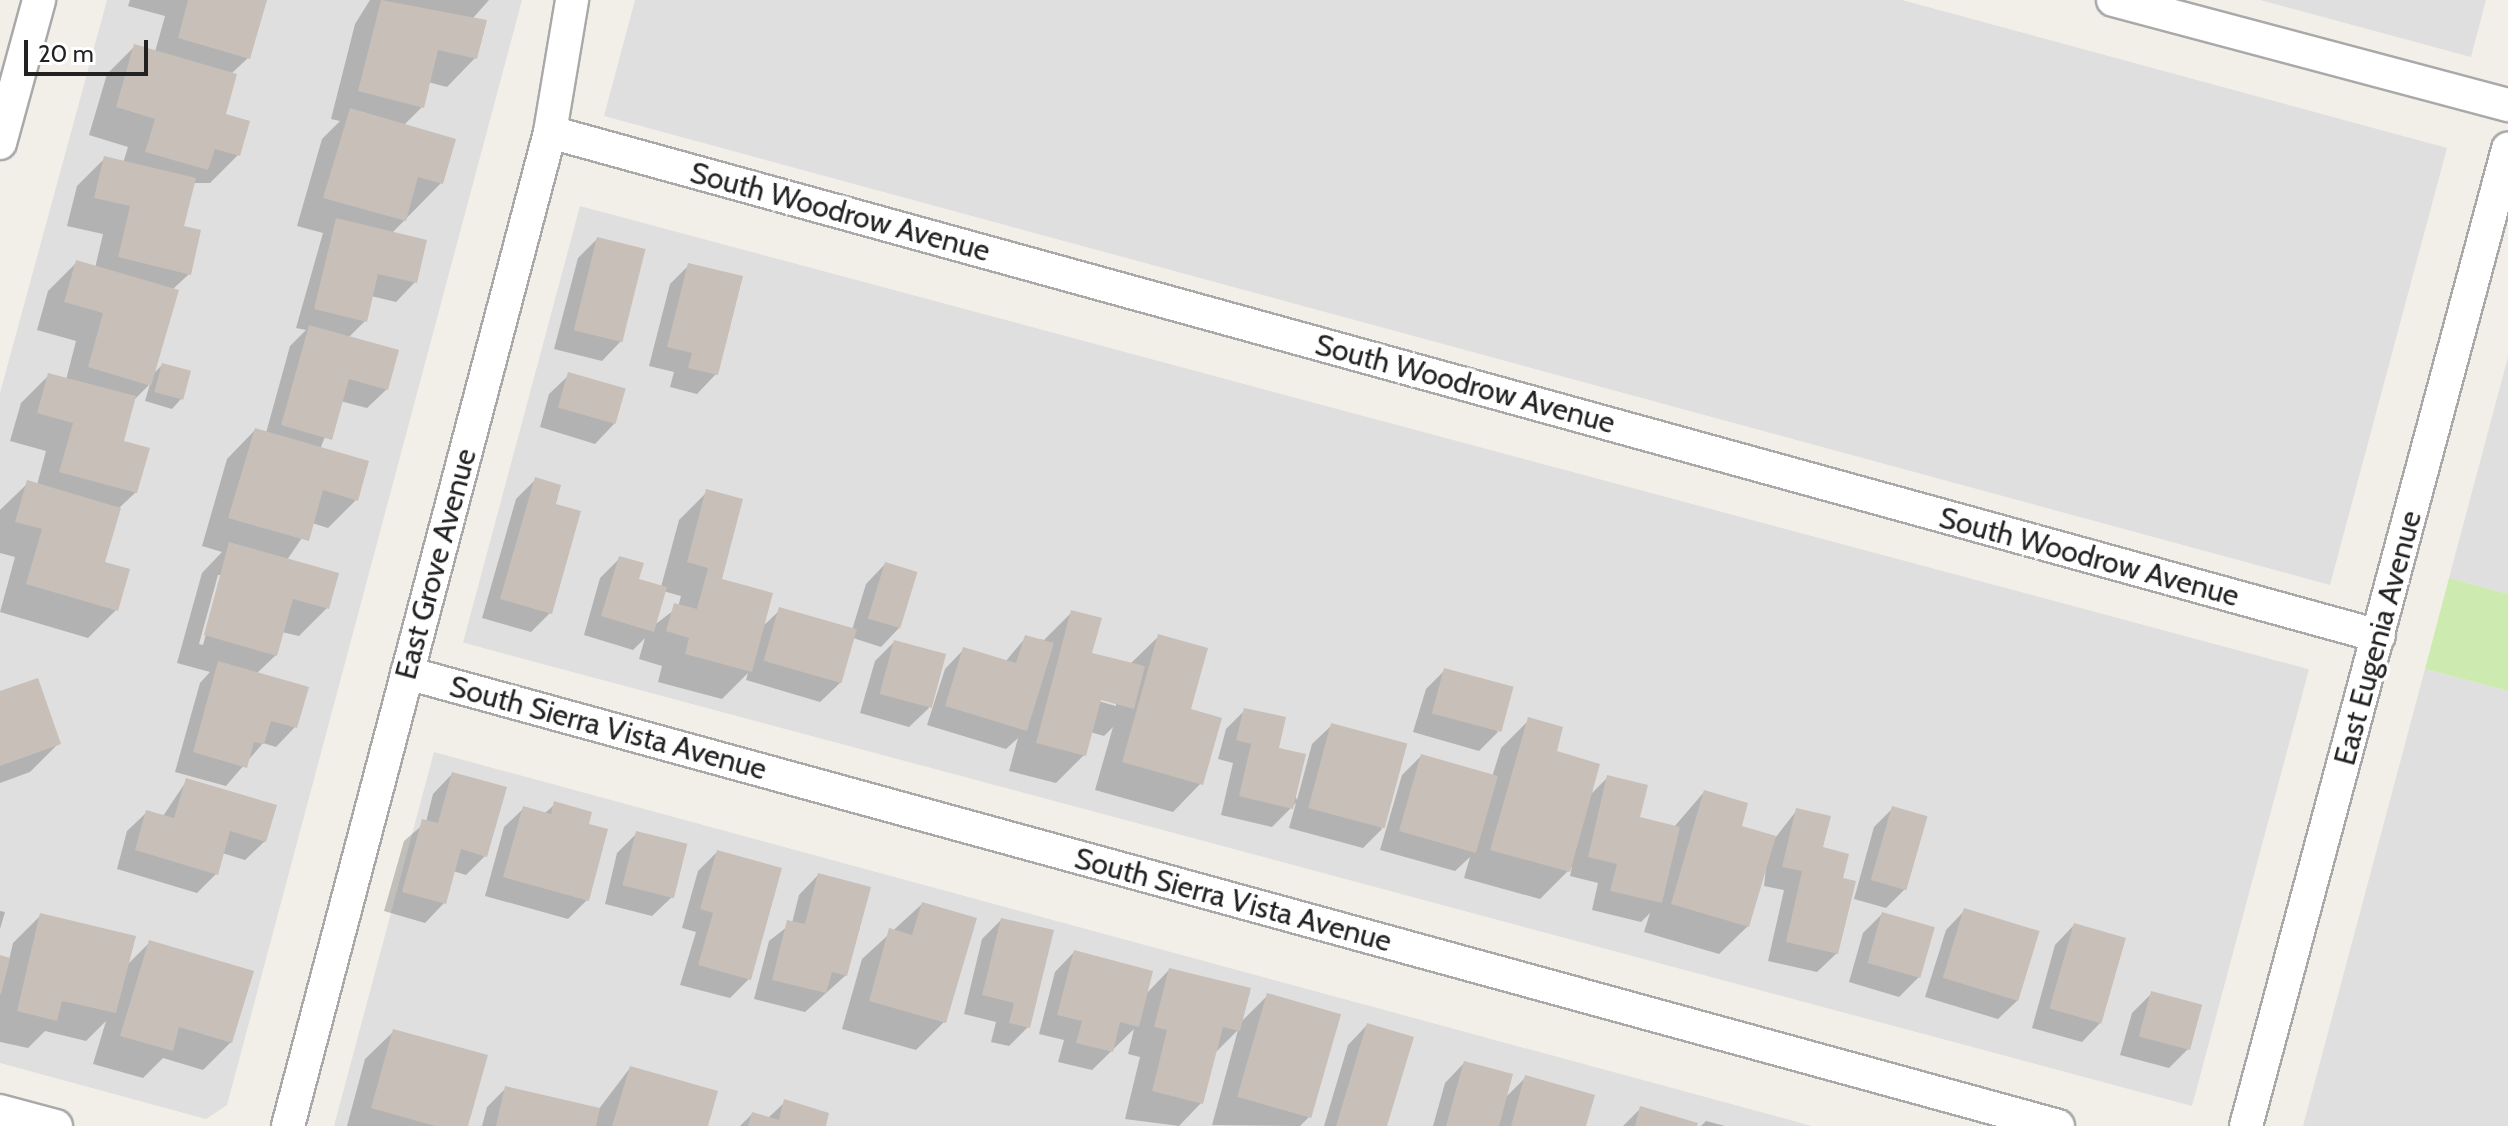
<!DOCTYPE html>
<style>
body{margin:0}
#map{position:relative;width:2508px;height:1126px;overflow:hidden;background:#f2efe9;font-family:Cabin,sans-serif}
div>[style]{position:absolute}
.residential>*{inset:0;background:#e0dfdf;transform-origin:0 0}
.grass>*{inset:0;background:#cdebb0}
.shadow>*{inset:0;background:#0003}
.building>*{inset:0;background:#c7bfb8;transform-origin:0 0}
.roads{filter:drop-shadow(2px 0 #a9a9a9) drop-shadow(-2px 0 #a9a9a9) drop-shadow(0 2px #a9a9a9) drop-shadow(0 -2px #a9a9a9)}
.street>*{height:32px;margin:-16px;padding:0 16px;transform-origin:16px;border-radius:16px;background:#fff}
span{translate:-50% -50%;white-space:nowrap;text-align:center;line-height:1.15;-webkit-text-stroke:7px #fff;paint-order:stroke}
.street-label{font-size:30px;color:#222}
.scale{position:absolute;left:24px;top:40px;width:124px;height:36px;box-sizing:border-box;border:4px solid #222;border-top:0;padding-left:10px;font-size:24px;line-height:28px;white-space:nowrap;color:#222;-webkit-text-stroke:6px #fff;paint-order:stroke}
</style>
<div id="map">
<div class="residential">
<div style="clip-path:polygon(107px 0,522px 0,227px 1105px,206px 1119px,0 1063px,0 393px)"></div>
<div style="clip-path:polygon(635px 0,1902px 0,2447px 148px,2330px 585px,604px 116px)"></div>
<div style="clip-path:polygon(2260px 0,2486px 0,2471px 57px)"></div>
<div style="left:580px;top:206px;width:1790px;height:452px;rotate:15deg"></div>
<div style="clip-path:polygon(2508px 357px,2508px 594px,2449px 578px)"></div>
<div style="clip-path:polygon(2425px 669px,2508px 691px,2508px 1126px,2303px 1126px)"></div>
<div style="clip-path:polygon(434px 752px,1812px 1126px,334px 1126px)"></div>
</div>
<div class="grass">
<div style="clip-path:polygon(2449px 578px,2508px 594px,2508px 691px,2425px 669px)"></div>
</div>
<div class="shadow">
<div style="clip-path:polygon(130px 0,265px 0,248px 58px,231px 74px,224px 116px,238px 155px,210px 183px,193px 183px,182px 227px,189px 274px,172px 290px,152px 375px,162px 365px,181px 399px,172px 409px,145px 401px,150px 384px,133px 401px,122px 442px,136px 492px,118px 509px,102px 563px,116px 610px,88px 638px,0 612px,15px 557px,0 553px,0 510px,28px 483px,37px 485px,46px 451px,10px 441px,21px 403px,49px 375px,66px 380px,76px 341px,37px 330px,48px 291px,76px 263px,95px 268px,103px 234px,67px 226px,77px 186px,105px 158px,123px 163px,128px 147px,89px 135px,107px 74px,135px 46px,155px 52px,165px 16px,128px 6px)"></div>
<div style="clip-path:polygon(evenodd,370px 0,489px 0,473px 18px,475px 58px,447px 87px,428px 82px,422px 107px,403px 126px,453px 140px,441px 183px,391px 234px,415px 282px,396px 302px,371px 296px,365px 321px,348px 338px,387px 389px,367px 408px,340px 401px,320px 449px,356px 500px,328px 528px,312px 523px,287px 560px,327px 608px,299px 636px,282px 632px,276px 655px,256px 674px,295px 727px,276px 747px,263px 743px,226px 786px,175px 772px,200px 683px,210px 672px,177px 663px,202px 573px,222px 552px,202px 546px,227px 459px,255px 430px,266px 433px,290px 346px,306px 330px,296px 328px,323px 233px,297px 226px,322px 139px,340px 121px,331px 119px,355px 24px,370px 0,218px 575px,222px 575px,203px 645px,199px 644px,218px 575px)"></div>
<div style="clip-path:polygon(597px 239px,621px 341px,602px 361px,554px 349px,578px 258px)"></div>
<div style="clip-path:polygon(689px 265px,716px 374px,697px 394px,670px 387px,674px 372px,649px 366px,670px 284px)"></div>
<div style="clip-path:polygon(569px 375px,614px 424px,595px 444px,540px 427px,549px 394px)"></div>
<div style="clip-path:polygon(536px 479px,553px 505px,550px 613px,531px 632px,482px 618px,516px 499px)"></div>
<div style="clip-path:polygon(evenodd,707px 492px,720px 580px,761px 628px,780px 610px,852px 630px,866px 584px,885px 564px,900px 627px,881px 647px,853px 638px,840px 683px,820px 702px,746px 680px,748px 673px,722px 699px,658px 682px,662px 666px,639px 659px,645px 638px,633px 650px,584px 635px,600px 578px,620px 558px,636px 580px,661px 587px,679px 520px,707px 492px,663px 591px,681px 596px,678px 607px,653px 626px,663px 591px)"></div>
<div style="clip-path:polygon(evenodd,1072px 612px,1090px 654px,1130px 664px,1159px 636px,1188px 711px,1201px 783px,1173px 812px,1095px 790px,1113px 727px,1104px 736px,1090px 732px,1084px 755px,1056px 783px,1009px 771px,1018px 738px,1006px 749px,927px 725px,945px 669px,964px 649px,1005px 662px,1026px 637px,1044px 640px,1072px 612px,1092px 696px,1116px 702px,1116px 706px,1091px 699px,1092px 696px)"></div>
<div style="clip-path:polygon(894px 642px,929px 708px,909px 727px,860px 713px,875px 661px)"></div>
<div style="clip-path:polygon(1445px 670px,1498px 732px,1479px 751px,1413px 732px,1426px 689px)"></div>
<div style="clip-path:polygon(0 693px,58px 744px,30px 772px,0 783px)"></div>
<div style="clip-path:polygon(1245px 710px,1276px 749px,1297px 800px,1312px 744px,1332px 725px,1382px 829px,1363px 848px,1289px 828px,1296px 803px,1272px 827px,1221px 815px,1233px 763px,1218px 759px,1226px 729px)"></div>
<div style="clip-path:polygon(1529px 720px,1589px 796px,1608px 777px,1637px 818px,1674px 827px,1704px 792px,1739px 827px,1775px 838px,1797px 810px,1841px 879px,1837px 953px,1817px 972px,1768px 961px,1784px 890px,1764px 886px,1767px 859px,1748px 926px,1719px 954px,1644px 932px,1650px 913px,1641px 922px,1592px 910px,1598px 883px,1570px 876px,1572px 867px,1540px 899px,1464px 878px,1470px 857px,1455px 871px,1380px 850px,1402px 775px,1421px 756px,1492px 777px,1501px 748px)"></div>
<div style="clip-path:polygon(452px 774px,485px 856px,466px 875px,453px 871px,444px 903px,425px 923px,384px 911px,404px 841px,426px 822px,433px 794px)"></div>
<div style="clip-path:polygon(187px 780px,265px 841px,245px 860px,222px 853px,216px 874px,197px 893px,117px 869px,127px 831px,147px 812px,163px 816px)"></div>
<div style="clip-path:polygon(555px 804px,587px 900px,568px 919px,485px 896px,504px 827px,524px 808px,544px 814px)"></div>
<div style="clip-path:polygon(1893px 808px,1905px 889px,1886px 908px,1854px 899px,1874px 827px)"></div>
<div style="clip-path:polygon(637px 833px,672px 897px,652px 916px,605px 904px,617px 853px)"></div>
<div style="clip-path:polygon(717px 852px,749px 979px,730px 998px,680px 985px,696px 932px,682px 928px,698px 871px)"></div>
<div style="clip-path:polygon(818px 875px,846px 975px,805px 1012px,754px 999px,769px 941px,792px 923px,799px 895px)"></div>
<div style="clip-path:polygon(922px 904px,944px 1022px,916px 1050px,842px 1029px,862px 959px)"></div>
<div style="clip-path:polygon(1965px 910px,2018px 1000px,1998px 1019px,1925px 997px,1946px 930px)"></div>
<div style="clip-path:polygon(0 911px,5px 912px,0 929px)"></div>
<div style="clip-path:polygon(1882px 914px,1933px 928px,1919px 977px,1899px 997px,1849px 982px,1863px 933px)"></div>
<div style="clip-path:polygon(41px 915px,126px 966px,149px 943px,231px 1042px,203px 1070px,163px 1058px,143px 1078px,93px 1064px,106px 1021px,86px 1041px,45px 1031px,28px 1048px,0 1042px,0 958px,9px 960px,13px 943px)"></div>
<div style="clip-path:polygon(1001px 920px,1028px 1027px,1009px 1046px,991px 1042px,996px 1022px,964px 1014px,982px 939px)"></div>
<div style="clip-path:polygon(2074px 925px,2101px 1022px,2082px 1042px,2032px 1028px,2055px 945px)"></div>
<div style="clip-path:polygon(1074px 952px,1145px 995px,1169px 970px,1240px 1023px,1268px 995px,1310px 1116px,1300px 1126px,1212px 1125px,1238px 1030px,1214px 1054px,1201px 1103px,1179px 1126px,1125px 1119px,1140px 1057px,1128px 1054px,1134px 1029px,1092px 1070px,1058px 1062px,1064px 1040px,1039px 1034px,1055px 972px)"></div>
<div style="clip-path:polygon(2152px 993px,2188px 1049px,2169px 1068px,2120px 1055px,2132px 1013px)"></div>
<div style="clip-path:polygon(1367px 1025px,1385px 1126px,1324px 1126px,1348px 1045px)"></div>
<div style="clip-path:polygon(394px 1031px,466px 1126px,347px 1126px,365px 1059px)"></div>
<div style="clip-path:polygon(1464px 1063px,1504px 1099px,1526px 1077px,1584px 1126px,1433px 1126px,1445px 1083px)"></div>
<div style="clip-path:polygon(630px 1068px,705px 1126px,482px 1126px,487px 1107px,506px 1088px,598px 1110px)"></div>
<div style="clip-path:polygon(785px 1102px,823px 1126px,740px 1126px,752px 1114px,768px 1118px)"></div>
<div style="clip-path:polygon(1641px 1108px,1695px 1126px,1623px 1126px)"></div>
<div style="clip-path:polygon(1706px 1121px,1725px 1126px,1701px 1126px)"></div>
</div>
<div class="building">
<div style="clip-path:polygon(188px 0,267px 0,250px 59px,178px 38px)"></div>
<div style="clip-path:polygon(381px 0,487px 20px,477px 59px,438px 50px,424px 108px,358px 91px)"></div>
<div style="clip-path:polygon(134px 44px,237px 74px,226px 114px,250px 121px,240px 156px,215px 149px,208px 170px,145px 152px,155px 119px,116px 107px)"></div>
<div style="clip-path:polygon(350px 108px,456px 139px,443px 184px,418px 177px,406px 221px,323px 198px)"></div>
<div style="clip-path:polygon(104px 156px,196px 178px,184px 226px,201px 230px,191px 275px,118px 257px,130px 206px,94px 198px)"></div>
<div style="clip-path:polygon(336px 218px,427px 240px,417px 283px,378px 274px,367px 322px,314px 309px)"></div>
<div style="left:597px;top:237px;width:50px;height:96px;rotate:14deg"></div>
<div style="clip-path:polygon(76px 260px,179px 290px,151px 386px,88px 367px,103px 313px,64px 302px)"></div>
<div style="clip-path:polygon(688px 263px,743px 276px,718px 375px,688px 368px,692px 353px,667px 347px)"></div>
<div style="clip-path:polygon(309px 325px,399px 350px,388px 390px,349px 379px,332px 440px,281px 425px)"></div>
<div style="left:162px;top:363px;width:30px;height:30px;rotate:15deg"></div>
<div style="left:568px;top:372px;width:60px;height:37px;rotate:16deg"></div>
<div style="clip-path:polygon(48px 373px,136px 396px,124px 441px,150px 448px,137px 493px,59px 472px,73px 423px,37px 413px)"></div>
<div style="clip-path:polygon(255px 428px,369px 461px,358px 501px,323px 490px,309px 541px,228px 518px)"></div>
<div style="clip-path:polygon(535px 477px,561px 485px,556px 504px,581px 511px,552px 614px,500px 599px)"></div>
<div style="clip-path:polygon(27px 480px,121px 508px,105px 562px,130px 569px,118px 611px,26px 584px,42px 529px,15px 522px)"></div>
<div style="clip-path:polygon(706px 489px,743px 499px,722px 579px,773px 593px,752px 672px,685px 654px,689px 638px,666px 631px,674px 603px,697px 609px,708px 568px,687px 562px)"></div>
<div style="clip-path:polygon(229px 542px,339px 573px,329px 609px,293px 599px,277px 656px,204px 635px)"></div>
<div style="clip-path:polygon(619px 556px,644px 563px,639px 579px,667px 587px,654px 632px,601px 616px)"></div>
<div style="left:885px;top:562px;width:34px;height:59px;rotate:17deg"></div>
<div style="left:779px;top:607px;width:81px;height:56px;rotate:16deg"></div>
<div style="clip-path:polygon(1071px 610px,1102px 618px,1092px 653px,1145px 666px,1134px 709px,1101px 700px,1086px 756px,1036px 743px)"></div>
<div style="clip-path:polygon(1158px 634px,1208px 648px,1191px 709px,1222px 718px,1203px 785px,1122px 762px)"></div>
<div style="clip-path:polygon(1025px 635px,1054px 643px,1027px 731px,945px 706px,963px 647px,1016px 663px)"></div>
<div style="left:894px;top:640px;width:54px;height:56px;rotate:15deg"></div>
<div style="clip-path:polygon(218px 661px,309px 687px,297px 728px,271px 721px,264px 744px,254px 742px,247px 768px,193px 752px)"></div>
<div style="left:1444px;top:668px;width:72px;height:47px;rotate:15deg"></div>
<div style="clip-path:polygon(38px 678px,61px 744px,0 766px,0 691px)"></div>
<div style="clip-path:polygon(1244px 708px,1286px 717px,1279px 748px,1306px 754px,1293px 809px,1239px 796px,1251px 744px,1236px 740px)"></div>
<div style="clip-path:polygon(1528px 717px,1563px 727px,1557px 751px,1600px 764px,1570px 872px,1490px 850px)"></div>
<div style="left:1331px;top:723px;width:79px;height:88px;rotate:15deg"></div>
<div style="left:1421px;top:754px;width:80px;height:80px;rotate:16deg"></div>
<div style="clip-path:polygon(452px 772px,507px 787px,487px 857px,461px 849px,446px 904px,402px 892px,422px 819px,438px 823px)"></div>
<div style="clip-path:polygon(1607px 775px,1648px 785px,1640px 817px,1680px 827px,1662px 903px,1610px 891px,1617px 864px,1588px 857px)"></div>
<div style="clip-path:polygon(186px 778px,277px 805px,266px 842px,230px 831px,218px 875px,135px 850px,146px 810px,174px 818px)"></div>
<div style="clip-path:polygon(1704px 790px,1748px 803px,1742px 826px,1776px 836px,1749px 927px,1671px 904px)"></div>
<div style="clip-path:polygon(554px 801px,592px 812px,589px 824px,608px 829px,589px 901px,503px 877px,523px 806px,551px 814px)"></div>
<div style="left:1892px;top:806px;width:37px;height:77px;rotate:16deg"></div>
<div style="clip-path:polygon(1796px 808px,1831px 816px,1823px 847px,1849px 854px,1843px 878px,1856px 881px,1838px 954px,1786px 942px,1802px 871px,1782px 867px)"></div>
<div style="left:636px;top:831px;width:53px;height:56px;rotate:14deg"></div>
<div style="clip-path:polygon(717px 850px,782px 868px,751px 980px,698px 965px,713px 913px,700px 909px)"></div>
<div style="clip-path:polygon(818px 873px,871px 887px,847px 976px,832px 972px,826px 993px,772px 980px,787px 920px,805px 924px)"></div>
<div style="clip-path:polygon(922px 902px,977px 918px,946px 1023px,869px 1001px,889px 928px,912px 935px)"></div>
<div style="left:1964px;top:908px;width:79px;height:73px;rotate:17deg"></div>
<div style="left:1882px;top:912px;width:55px;height:53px;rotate:16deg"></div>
<div style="clip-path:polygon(40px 913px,136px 936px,116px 1013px,62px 1001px,57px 1021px,17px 1011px)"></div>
<div style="clip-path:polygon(1001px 918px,1054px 930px,1030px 1028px,1009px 1023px,1014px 1003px,982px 995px)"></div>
<div style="left:2074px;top:923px;width:54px;height:89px;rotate:16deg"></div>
<div style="clip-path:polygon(149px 940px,254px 971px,232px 1043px,179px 1027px,173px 1051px,120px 1036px)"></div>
<div style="clip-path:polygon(1074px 950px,1153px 971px,1139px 1027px,1120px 1022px,1113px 1052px,1076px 1043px,1082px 1021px,1057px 1015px)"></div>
<div style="clip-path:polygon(0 955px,10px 958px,1px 994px,0 994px)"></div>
<div style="clip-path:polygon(1169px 968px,1251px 988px,1240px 1031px,1223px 1027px,1203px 1104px,1152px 1091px,1167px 1030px,1154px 1027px)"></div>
<div style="left:2151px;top:991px;width:53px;height:47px;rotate:15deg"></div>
<div style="left:1267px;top:993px;width:77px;height:108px;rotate:16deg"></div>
<div style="clip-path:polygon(1367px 1023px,1414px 1037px,1387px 1126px,1336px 1126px)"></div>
<div style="clip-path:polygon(393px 1029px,488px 1055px,468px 1126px,435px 1126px,371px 1108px)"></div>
<div style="clip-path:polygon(1464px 1061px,1513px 1074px,1499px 1126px,1446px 1126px)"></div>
<div style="clip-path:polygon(630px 1066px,718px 1091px,708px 1126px,612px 1126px)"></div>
<div style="clip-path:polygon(1525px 1075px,1595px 1095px,1586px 1126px,1511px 1126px)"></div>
<div style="clip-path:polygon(505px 1086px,600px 1108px,596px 1126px,496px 1126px)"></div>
<div style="clip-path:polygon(784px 1099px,829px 1113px,826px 1126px,748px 1126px,752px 1112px,779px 1120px)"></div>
<div style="clip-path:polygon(1640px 1106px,1698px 1123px,1697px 1126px,1635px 1126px)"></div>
</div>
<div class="roads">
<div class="street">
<div style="left:2113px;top:0;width:409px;rotate:14.9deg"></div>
<div style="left:550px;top:132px;width:1897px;rotate:15.41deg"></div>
<div style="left:0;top:143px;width:148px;rotate:-74.7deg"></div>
<div style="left:407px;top:673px;width:1712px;rotate:15.34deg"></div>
<div style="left:0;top:1111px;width:58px;rotate:15deg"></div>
<div style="left:288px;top:1126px;width:1028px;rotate:-75.23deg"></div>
<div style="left:550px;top:132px;width:134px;rotate:-80.5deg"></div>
<div style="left:2246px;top:1126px;width:1012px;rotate:-74.99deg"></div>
</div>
</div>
<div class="street-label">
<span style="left:840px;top:212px;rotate:15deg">South Woodrow Avenue</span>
<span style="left:1465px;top:384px;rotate:15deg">South Woodrow Avenue</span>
<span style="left:2089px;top:557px;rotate:15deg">South Woodrow Avenue</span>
<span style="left:436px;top:564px;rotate:-75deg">East Grove Avenue</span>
<span style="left:2378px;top:638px;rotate:-75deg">East Eugenia Avenue</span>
<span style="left:608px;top:728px;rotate:15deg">South Sierra Vista Avenue</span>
<span style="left:1233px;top:900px;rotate:15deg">South Sierra Vista Avenue</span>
</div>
<div class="scale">20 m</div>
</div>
